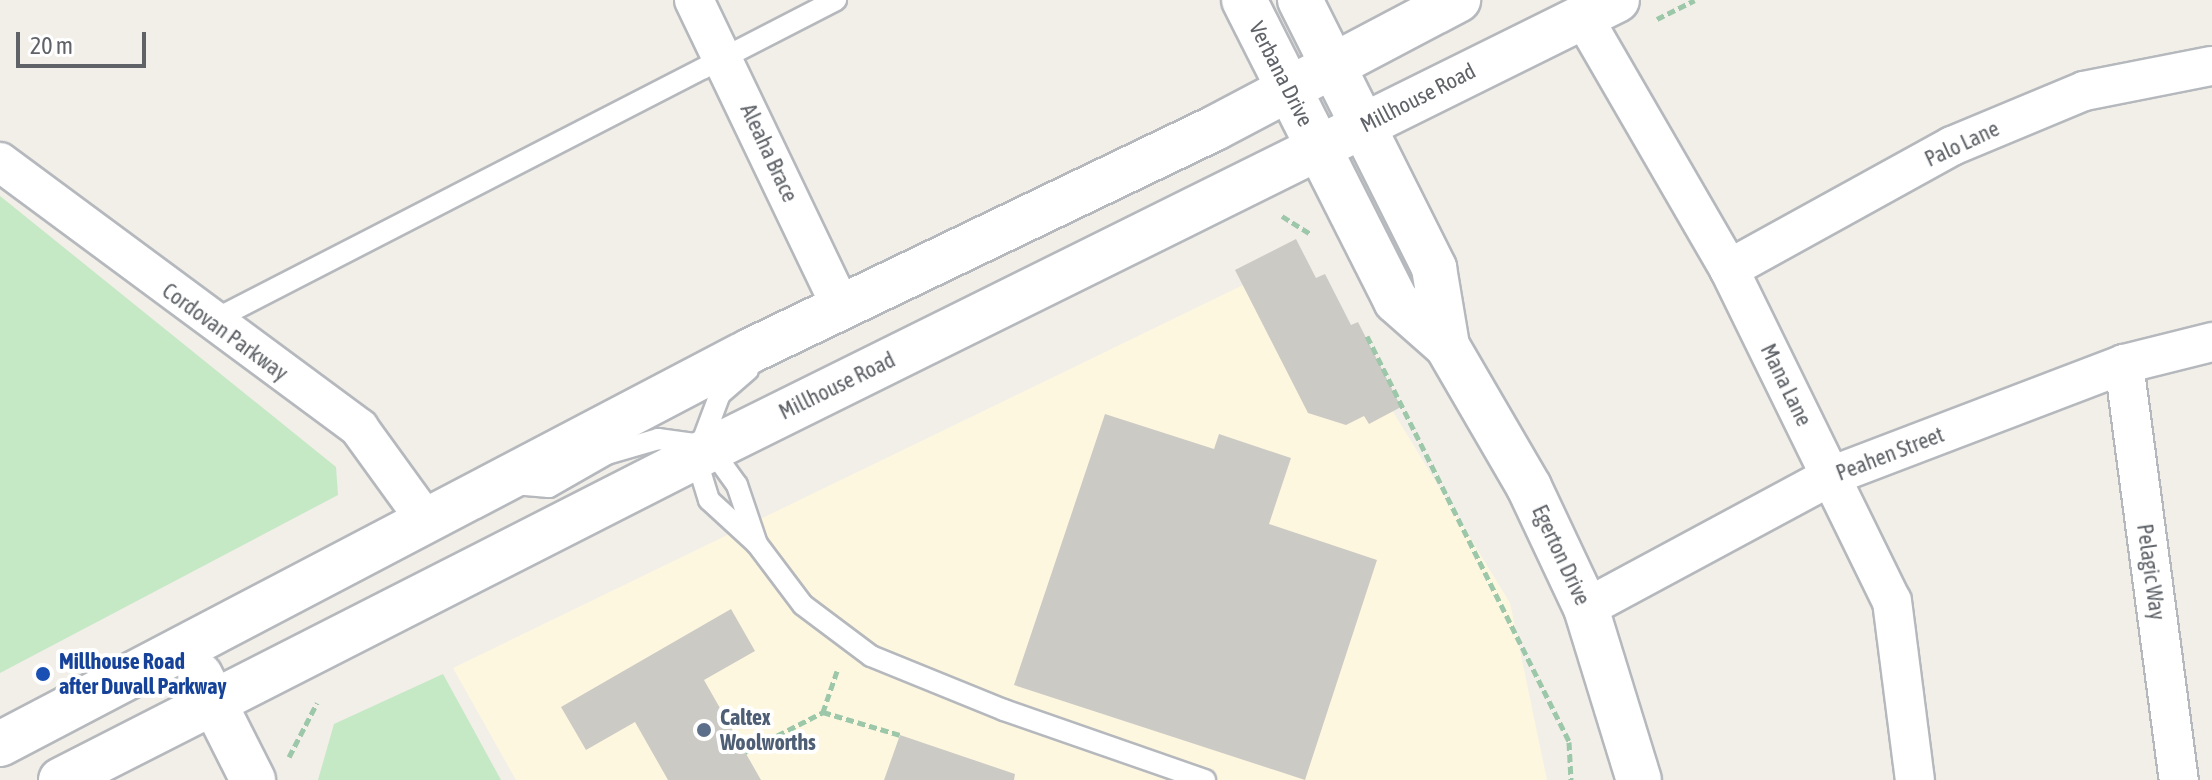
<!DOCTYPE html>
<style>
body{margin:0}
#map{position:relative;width:2212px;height:780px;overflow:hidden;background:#f1efe8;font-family:"Asap Condensed",sans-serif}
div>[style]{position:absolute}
.commercial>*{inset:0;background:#fef7e0}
.green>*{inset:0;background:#c5e8c5}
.building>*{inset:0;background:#cccac5}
.path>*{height:5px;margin-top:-2.5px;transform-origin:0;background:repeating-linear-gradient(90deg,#9cc7a9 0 8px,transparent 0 12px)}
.roads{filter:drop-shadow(2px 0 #b5b8bc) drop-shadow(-2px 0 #b5b8bc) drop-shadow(0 2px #b5b8bc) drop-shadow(0 -2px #b5b8bc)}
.lane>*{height:20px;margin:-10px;padding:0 10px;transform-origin:10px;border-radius:10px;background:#fff}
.street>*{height:38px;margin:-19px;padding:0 19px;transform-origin:19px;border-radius:19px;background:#fff}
.secondary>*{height:44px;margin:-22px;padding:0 22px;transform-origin:22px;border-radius:22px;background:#fff}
.dots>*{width:22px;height:22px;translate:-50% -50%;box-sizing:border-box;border:4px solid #fff;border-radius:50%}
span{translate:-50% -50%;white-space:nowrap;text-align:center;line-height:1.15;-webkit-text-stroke:8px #fff;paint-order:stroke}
.street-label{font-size:22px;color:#5f6368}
.transit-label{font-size:22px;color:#164399;font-weight:700}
.left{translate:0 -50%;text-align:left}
.service-label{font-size:22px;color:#4e5e75;font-weight:700}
.scale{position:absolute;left:16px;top:32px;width:130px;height:36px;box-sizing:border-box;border:4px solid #5f6368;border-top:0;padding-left:10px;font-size:24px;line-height:28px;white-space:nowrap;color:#5f6368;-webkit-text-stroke:6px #fff;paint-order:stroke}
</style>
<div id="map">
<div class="commercial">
<div style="clip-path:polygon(1299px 258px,1510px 603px,1547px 780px,516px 780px,453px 668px)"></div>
</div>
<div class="green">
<div style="clip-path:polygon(0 196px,336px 467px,338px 495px,0 673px)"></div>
<div style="clip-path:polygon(443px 674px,501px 780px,318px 780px,334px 724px)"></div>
</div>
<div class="building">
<div style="clip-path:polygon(1296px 239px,1316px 278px,1325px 274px,1351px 325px,1358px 322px,1401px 407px,1369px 424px,1364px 416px,1346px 425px,1308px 413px,1235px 270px)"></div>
<div style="clip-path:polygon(1105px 414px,1214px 449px,1219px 434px,1291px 458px,1269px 524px,1377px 560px,1305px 780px,1014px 685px)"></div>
<div style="clip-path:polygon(731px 609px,755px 651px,704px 680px,761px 780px,668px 780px,635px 722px,586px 750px,561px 707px)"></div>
<div style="clip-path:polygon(900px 735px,1015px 774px,1014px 780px,884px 780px)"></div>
</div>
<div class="path">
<div style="left:1657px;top:19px;width:42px;rotate:-26.6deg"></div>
<div style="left:1282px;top:216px;width:34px;rotate:32deg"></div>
<div style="left:1367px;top:336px;width:453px;rotate:63.5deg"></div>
<div style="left:1569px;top:742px;width:38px;rotate:87deg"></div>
<div style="left:837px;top:671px;width:43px;rotate:108.9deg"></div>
<div style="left:823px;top:712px;width:80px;rotate:16.6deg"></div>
<div style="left:745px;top:752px;width:88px;rotate:-27.1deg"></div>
<div style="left:289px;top:757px;width:61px;rotate:-62.6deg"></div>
</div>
<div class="roads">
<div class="lane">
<div style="left:210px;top:322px;width:704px;rotate:-27.22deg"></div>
<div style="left:748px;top:370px;width:37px;rotate:139deg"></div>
<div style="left:720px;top:394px;width:68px;rotate:110.6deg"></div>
<div style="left:696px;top:458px;width:44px;rotate:72.8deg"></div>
<div style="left:709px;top:500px;width:65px;rotate:42.5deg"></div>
<div style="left:757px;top:544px;width:76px;rotate:53deg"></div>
<div style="left:803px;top:605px;width:85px;rotate:36.9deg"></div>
<div style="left:871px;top:656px;width:144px;rotate:22.1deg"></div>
<div style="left:1004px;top:710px;width:213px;rotate:19.2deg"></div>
<div style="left:514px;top:484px;width:35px;rotate:5deg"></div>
<div style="left:549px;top:487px;width:67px;rotate:-29.6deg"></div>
<div style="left:607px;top:454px;width:53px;rotate:-16.4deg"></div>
<div style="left:658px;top:439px;width:44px;rotate:7.8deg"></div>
<div style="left:702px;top:445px;width:10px;rotate:24deg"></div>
<div style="left:711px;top:449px;width:44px;rotate:54.2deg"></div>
<div style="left:737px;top:485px;width:62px;rotate:71.3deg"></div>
</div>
<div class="street">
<div style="left:694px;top:0;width:340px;rotate:64.4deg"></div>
<div style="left:1583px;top:17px;width:291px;rotate:59.9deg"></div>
<div style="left:1729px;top:269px;width:370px;rotate:63.9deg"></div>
<div style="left:1892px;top:601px;width:180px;rotate:82.7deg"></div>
<div style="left:0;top:162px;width:447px;rotate:36.5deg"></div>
<div style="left:359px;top:428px;width:116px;rotate:54.1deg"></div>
<div style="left:1729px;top:269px;width:255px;rotate:-28.9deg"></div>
<div style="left:1952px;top:146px;width:143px;rotate:-22.6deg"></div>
<div style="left:2084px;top:91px;width:130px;rotate:-11.1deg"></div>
<div style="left:2124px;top:364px;width:420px;rotate:82.5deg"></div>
<div style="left:1586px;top:608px;width:278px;rotate:-28.3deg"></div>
<div style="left:1831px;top:476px;width:314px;rotate:-20.9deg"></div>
<div style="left:2124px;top:364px;width:91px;rotate:-14deg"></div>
</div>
<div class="secondary">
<div style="left:1244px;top:0;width:337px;rotate:63.2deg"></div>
<div style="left:1396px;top:301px;width:68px;rotate:41.4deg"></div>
<div style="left:1447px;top:346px;width:163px;rotate:59.8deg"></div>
<div style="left:1529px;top:487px;width:134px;rotate:64.8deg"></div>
<div style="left:1586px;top:608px;width:180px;rotate:72.9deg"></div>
<div style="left:1300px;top:0;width:300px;rotate:63.4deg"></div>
<div style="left:1434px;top:268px;width:79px;rotate:80.5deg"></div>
<div style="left:200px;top:675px;width:118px;rotate:63.2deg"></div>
<div style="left:0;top:744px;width:847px;rotate:-27.65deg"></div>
<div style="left:750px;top:351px;width:516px;rotate:-25.62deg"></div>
<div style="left:1215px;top:128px;width:275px;rotate:-27.8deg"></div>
<div style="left:61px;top:780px;width:729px;rotate:-26.99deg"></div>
<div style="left:711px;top:449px;width:1011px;rotate:-26.36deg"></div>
</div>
</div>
<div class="dots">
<div style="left:43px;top:674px;background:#1a4fb4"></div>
<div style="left:704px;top:730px;background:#5c6f8a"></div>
</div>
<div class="street-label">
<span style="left:1281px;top:74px;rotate:63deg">Verbana Drive</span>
<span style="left:1418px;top:98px;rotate:-27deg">Millhouse Road</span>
<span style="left:1962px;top:144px;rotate:-25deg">Palo Lane</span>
<span style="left:769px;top:153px;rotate:65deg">Aleaha Brace</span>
<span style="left:225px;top:332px;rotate:36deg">Cordovan Parkway</span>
<span style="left:1786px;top:385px;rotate:64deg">Mana Lane</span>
<span style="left:837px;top:386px;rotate:-26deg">Millhouse Road</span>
<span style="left:1890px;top:454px;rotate:-21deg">Peahen Street</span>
<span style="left:1561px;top:555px;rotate:65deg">Egerton Drive</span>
<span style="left:2151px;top:572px;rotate:82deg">Pelagic Way</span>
</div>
<div class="transit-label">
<span class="left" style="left:59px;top:674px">Millhouse Road<br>after Duvall Parkway</span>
</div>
<div class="service-label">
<span class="left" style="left:720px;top:730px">Caltex<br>Woolworths</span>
</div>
<div class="scale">20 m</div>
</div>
